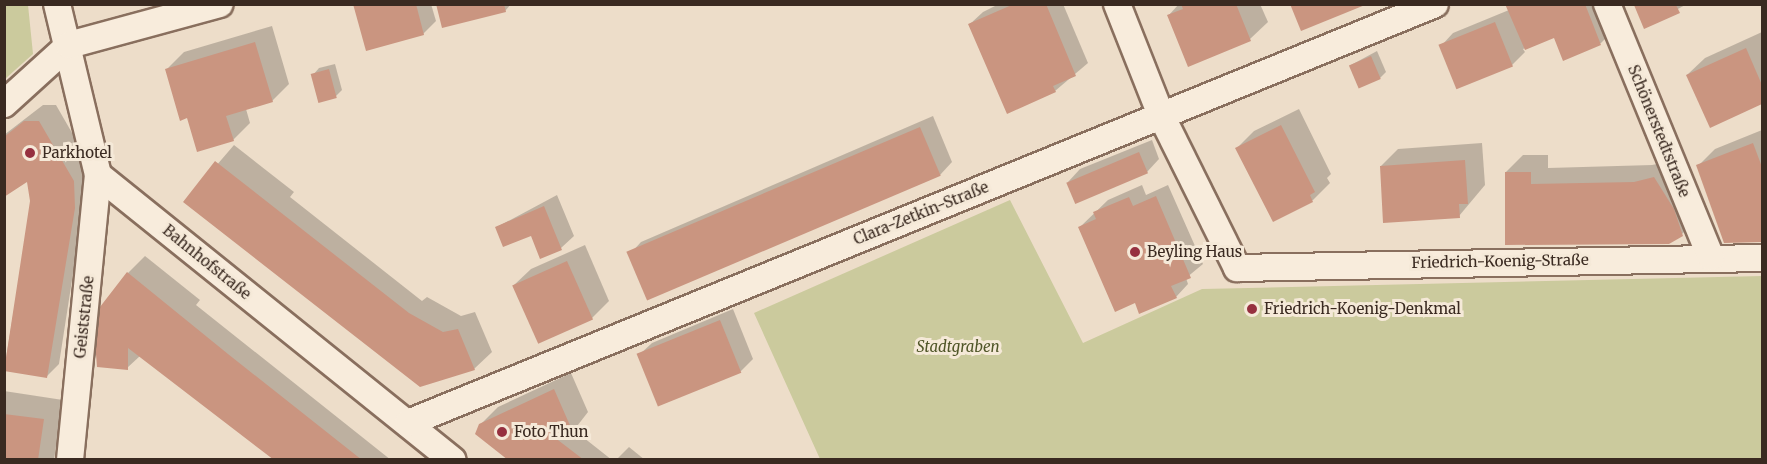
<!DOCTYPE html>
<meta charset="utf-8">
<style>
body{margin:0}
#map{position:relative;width:1767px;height:464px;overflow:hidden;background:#edddc9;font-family:Merriweather,serif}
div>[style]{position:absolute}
.green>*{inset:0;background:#cbca9d}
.shadow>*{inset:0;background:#0003}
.building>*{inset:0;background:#ca9580;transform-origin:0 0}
.roads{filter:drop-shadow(2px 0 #896f5e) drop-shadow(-2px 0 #896f5e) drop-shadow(0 2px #896f5e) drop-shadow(0 -2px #896f5e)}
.minor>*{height:26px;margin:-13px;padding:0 13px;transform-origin:13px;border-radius:13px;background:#f8ecdc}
.dots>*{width:16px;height:16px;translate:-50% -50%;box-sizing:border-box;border:3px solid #f5e9d8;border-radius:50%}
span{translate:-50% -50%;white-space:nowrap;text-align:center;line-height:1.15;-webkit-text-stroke:6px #f5e9d8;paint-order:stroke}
.street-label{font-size:15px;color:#3a2a21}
.poi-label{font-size:15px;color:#3a2a21}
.left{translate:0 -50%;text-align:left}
.park-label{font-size:15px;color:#505628;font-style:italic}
.frame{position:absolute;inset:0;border:6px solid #3a2a21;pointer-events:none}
</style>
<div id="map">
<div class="green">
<div style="clip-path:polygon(5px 4px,28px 5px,33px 54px,5px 79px)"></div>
<div style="clip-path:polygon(1010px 200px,1083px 343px,1202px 289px,1762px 276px,1762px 459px,820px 459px,754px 313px)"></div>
</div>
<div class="shadow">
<div style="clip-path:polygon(355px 4px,431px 4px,436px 21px,423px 34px)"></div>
<div style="clip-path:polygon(438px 4px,511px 4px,505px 11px)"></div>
<div style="clip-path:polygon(999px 4px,1063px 4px,1088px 63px,1055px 91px,970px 24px,983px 12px)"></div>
<div style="clip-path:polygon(1179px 4px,1260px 4px,1268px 22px,1250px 39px,1189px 65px,1168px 16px)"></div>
<div style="clip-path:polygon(1507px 4px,1608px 4px,1618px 26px,1601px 43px,1564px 59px,1554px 36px,1523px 49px,1525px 52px,1512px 65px,1441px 46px,1453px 33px,1509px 10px)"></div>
<div style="clip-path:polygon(1635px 4px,1687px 4px,1645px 27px)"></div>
<div style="clip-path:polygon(272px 26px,289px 84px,272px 101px,246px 109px,250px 123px,233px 140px,188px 116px,167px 69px,184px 52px)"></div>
<div style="clip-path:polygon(1762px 32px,1762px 102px,1711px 126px,1687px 75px,1705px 58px)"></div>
<div style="clip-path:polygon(1377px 51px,1386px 72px,1380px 78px,1351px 65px)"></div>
<div style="clip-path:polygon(335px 64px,342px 90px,336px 96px,313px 75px,319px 68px)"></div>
<div style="clip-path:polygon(43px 105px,56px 105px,90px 164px,59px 364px,46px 377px,4px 370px,32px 201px,28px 179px,4px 195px,4px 135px)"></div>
<div style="clip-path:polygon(1299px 109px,1331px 174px,1327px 178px,1330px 183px,1313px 200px,1273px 220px,1237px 148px,1254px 131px)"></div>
<div style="clip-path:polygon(933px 116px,952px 162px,940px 175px,629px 255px,641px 242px)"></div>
<div style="clip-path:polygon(1762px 130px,1762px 240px,1725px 241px,1698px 166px,1715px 149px)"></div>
<div style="clip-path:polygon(1152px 140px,1159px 159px,1147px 172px,1068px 182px,1080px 169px)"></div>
<div style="clip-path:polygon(1482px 143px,1485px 185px,1459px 216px,1381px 166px,1398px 149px)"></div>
<div style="clip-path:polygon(234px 145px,294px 192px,290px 197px,422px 301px,427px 297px,461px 316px,475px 312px,492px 352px,474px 369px,185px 202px)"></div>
<div style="clip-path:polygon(1523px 155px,1548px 155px,1548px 168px,1652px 165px,1671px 161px,1699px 217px,1682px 234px,1506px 243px,1506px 172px)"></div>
<div style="clip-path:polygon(1142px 185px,1146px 195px,1168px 185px,1203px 264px,1186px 278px,1188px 284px,1176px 297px,1135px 301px,1080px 227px,1108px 200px)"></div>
<div style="clip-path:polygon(557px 195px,574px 236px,561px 248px,531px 234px,497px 227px)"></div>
<div style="clip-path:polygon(585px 245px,609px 301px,592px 318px,513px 286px,531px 269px)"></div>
<div style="clip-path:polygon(145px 256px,200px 300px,196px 305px,391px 460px,275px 460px,140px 356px,127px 368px,128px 273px)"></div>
<div style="clip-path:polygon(733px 309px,753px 359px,741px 371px,660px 405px,639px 355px,652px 343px)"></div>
<div style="clip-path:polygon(571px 373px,588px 412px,574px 430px,612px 460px,511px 460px,481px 424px,498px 407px)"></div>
<div style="clip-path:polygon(4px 391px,63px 400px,54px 460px,4px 460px)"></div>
<div style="clip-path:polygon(629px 447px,645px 460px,616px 460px)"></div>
</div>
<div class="building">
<div style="clip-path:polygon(353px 4px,416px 4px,424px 35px,366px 51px)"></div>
<div style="clip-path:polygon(436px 4px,504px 4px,506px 12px,442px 28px)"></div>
<div style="clip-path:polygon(1014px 4px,1046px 4px,1076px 76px,1053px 86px,1056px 92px,1007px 114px,968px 24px)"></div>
<div style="clip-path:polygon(1181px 4px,1236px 4px,1251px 41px,1188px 67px,1167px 15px,1183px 9px)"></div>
<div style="clip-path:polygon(1290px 4px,1365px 4px,1365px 5px,1301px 31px)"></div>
<div style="clip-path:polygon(1505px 4px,1585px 4px,1601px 45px,1563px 61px,1554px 38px,1525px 50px)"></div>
<div style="clip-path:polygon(1634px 5px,1676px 5px,1680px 13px,1644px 29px)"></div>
<div style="left:1495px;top:22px;width:48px;height:61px;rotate:68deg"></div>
<div style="clip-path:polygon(255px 42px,273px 102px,226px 116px,234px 141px,197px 152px,187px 118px,180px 121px,165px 69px)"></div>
<div style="clip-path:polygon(1746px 48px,1762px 85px,1762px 104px,1710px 128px,1686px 75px)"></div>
<div style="left:1371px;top:56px;width:25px;height:24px;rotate:67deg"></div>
<div style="left:329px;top:69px;width:30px;height:19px;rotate:75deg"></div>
<div style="clip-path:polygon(24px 121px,39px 121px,74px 181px,75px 208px,47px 378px,4px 371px,30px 201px,27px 182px,4px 197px,4px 137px)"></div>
<div style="clip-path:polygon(1281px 125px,1315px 192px,1310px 195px,1313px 202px,1273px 222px,1235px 148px)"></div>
<div style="left:920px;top:127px;width:53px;height:319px;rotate:67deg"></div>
<div style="clip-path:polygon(1753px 143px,1762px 167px,1762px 242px,1724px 243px,1696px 165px)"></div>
<div style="left:1139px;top:152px;width:23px;height:79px;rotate:67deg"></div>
<div style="clip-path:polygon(1465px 160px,1468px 204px,1459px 204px,1460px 218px,1383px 223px,1380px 166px)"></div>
<div style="clip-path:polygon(215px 161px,409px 313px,443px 332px,458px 329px,475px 370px,420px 387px,183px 202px)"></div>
<div style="clip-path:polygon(1505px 172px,1531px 172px,1531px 184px,1634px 182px,1654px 177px,1674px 209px,1683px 236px,1669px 244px,1505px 245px)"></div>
<div style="clip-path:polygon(1156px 196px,1191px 278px,1171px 286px,1177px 298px,1139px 314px,1135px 303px,1115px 312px,1078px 227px,1096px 219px,1093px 212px,1129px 197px,1133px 206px)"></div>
<div style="clip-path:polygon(544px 206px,562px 250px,540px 259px,531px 236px,503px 247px,495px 227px)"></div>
<div style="left:567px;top:261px;width:64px;height:60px;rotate:66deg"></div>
<div style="clip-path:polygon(127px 272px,228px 354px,362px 460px,274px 460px,128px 348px,128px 370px,97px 367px,93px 316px)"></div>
<div style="left:720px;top:320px;width:57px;height:90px;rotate:68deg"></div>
<div style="clip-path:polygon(554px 389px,572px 430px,554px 437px,584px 460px,508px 460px,475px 434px,479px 424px)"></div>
<div style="clip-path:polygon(4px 414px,44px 419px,38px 460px,4px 460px)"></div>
</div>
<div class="roads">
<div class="minor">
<div style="left:57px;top:4px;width:176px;rotate:76.5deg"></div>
<div style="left:98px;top:175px;width:455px;rotate:38.8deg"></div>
<div style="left:1117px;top:4px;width:119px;rotate:68.4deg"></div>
<div style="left:1161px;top:115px;width:171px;rotate:63.6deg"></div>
<div style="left:1237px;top:268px;width:525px;rotate:-1.09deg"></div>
<div style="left:1607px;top:4px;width:274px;rotate:67.7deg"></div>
<div style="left:4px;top:104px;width:88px;rotate:-42.2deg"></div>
<div style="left:69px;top:45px;width:156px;rotate:-15.2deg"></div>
<div style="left:408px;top:423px;width:1109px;rotate:-22.19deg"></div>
<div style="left:70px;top:460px;width:286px;rotate:-84.4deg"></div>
</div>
</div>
<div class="dots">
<div style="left:30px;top:153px;background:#96303f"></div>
<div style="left:1135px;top:252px;background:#96303f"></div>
<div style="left:1252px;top:309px;background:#96303f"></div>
<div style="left:502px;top:432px;background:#96303f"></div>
</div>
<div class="street-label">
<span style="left:1659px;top:131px;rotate:68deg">Schönerstedtstraße</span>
<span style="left:921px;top:213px;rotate:-22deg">Clara-Zetkin-Straße</span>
<span style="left:1500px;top:261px;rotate:-1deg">Friedrich-Koenig-Straße</span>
<span style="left:207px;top:262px;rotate:39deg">Bahnhofstraße</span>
<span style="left:84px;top:317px;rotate:-84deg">Geiststraße</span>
</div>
<div class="poi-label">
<span class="left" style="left:42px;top:153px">Parkhotel</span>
<span class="left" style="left:1147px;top:252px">Beyling Haus</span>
<span class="left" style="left:1264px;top:309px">Friedrich-Koenig-Denkmal</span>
<span class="left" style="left:514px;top:432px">Foto Thun</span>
</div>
<div class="park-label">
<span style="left:958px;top:347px">Stadtgraben</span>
</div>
<div class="frame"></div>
</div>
